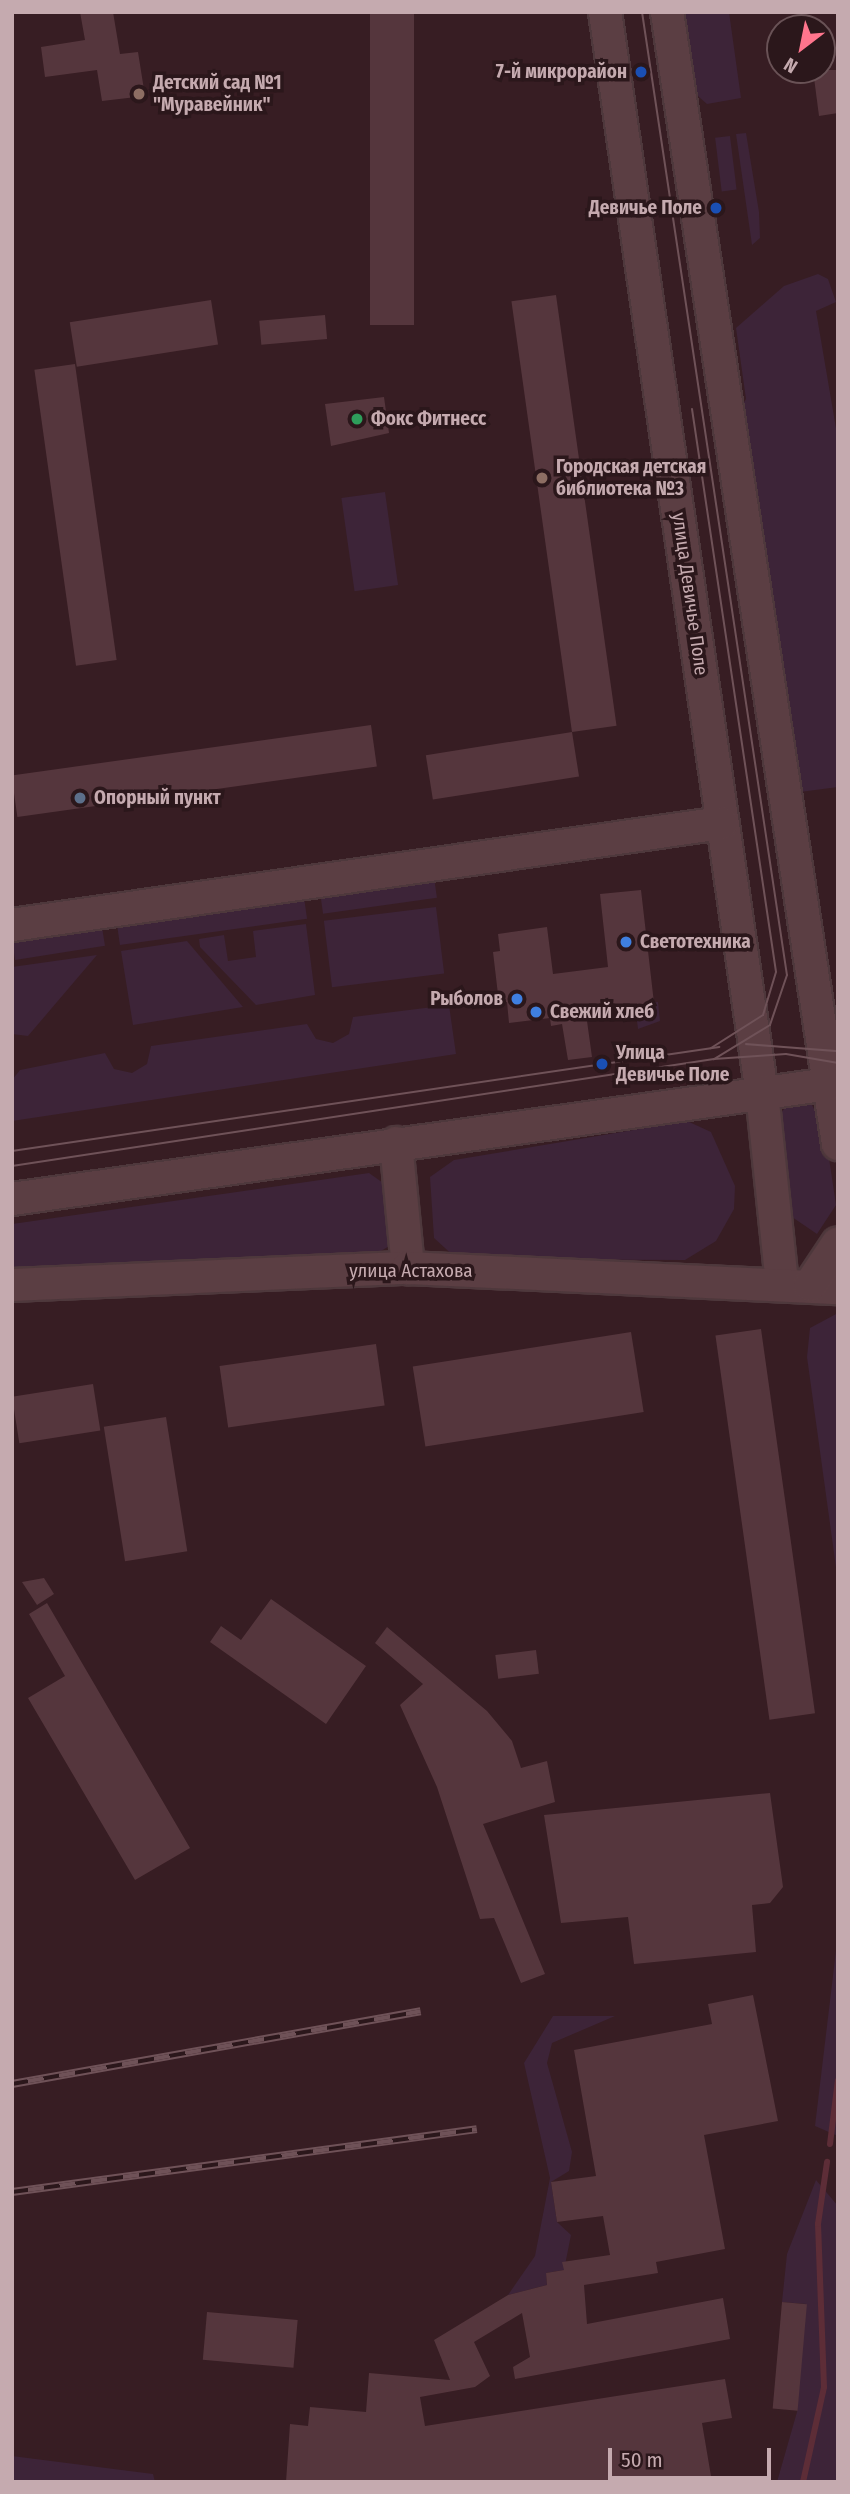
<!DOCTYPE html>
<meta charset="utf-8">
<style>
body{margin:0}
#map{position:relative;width:850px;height:2494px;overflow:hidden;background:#371d23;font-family:"Fira Sans Condensed",sans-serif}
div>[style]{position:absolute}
.green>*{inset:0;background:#3d2438;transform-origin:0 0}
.stream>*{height:6px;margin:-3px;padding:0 3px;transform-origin:3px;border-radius:3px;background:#5d2d37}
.building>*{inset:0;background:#55363d;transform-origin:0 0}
.roads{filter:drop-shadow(2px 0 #4e383c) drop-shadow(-2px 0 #4e383c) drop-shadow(0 2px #4e383c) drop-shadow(0 -2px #4e383c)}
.secondary>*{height:32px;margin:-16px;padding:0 16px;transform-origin:16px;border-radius:16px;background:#5b3e43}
.tram>*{height:2px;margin:-1px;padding:0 1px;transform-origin:1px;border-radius:1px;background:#6f5258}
.rail>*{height:8px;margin-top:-4px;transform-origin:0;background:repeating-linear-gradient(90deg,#2b171b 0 16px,#6f5258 0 32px);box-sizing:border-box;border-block:2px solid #6f5258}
.dots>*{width:19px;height:19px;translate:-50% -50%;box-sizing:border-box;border:4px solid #2b171b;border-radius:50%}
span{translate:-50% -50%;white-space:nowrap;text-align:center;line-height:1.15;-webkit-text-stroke:7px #2b171b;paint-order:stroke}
.poi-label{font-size:19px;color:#c5aaaf;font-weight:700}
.right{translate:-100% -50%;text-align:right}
.left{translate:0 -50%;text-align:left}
.street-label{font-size:19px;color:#c5aaaf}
.frame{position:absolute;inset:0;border:14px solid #c5aaaf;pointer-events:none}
.north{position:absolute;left:766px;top:14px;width:70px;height:70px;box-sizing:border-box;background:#2b171b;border:2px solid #695256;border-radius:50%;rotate:212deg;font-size:19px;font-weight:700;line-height:28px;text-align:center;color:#c5aaaf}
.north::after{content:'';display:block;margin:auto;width:24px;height:32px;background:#ff758d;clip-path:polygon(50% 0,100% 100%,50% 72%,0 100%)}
.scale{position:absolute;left:608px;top:2448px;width:163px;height:32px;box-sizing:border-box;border:4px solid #c5aaaf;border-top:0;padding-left:9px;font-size:21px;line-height:24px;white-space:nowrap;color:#c5aaaf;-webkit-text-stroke:5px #2b171b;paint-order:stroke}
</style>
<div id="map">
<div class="green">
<div style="clip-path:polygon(676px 12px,729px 12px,741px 98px,707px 104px,699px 97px,687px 81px)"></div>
<div style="clip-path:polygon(746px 133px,759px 212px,760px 238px,752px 245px,736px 134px)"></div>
<div style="left:730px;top:136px;width:54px;height:15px;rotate:83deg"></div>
<div style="clip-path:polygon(818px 274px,828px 279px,836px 302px,816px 311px,838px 440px,838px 787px,800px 792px,736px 415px,746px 399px,736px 328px,784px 286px)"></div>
<div style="left:385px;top:492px;width:94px;height:44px;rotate:82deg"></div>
<div style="left:434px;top:877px;width:21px;height:115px;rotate:82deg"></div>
<div style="left:304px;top:897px;width:22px;height:189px;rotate:82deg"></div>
<div style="left:436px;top:907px;width:67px;height:113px;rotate:83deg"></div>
<div style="clip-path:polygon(306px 924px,315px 995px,256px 1005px,200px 947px,199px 939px,224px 935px,228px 961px,256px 957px,253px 931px)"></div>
<div style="left:102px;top:927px;width:19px;height:91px;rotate:81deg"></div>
<div style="clip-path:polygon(187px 941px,243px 1007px,133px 1025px,121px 951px)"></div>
<div style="clip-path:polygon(97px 955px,28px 1036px,12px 1034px,12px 967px)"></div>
<div style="clip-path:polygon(658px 1002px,660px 1021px,638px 1029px,635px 1005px)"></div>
<div style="clip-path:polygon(449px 1005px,456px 1054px,12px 1121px,12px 1080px,20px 1070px,105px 1053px,114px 1069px,132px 1073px,147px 1064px,151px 1046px,307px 1024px,316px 1039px,333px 1043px,349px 1034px,353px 1017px)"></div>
<div style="clip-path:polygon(810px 1101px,825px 1131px,836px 1205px,817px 1234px,792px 1217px,779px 1115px,790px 1102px)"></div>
<div style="clip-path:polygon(687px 1121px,711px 1132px,735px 1186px,734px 1209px,716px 1241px,685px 1260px,457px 1259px,434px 1238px,430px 1177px,454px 1160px)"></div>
<div style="clip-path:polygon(369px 1173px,386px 1185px,391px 1245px,369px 1258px,12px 1273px,12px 1224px)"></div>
<div style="clip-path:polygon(838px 1313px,838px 1582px,807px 1357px,810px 1328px)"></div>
<div style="clip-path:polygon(838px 1934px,838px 2136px,815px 2126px)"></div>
<div style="clip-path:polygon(553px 2016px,615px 2016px,552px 2043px,547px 2063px,572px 2152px,569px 2171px,551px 2182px,557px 2222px,571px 2235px,564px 2270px,546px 2273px,547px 2285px,508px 2295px,535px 2256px,550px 2178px,524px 2063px)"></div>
<div style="clip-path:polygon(816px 2180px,838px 2206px,838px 2482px,777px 2482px,797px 2412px,806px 2304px,782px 2302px,787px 2254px)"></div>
<div style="clip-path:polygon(12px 2456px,153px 2474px,155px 2482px,12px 2482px)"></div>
</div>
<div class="stream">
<div style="left:830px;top:2144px;width:64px;rotate:-82.9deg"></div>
<div style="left:803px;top:2482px;width:97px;rotate:-77.5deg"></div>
<div style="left:824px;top:2387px;width:163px;rotate:-92.1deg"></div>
<div style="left:818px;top:2224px;width:63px;rotate:-81.7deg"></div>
</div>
<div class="building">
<div style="clip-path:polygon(80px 12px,113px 12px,120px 54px,138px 52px,145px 96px,102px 101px,97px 70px,45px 77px,41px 47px,85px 40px)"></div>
<div style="left:370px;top:12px;width:44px;height:313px"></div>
<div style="clip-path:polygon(813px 70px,838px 70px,838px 113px,819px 116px)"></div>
<div style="left:556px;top:295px;width:435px;height:45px;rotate:82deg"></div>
<div style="left:211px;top:300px;width:45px;height:143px;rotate:81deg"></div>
<div style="left:325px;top:315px;width:24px;height:66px;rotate:85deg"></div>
<div style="left:75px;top:364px;width:299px;height:41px;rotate:82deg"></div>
<div style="clip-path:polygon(384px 397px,389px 433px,331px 446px,325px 404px)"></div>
<div style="left:371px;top:725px;width:42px;height:363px;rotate:82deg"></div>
<div style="left:572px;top:732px;width:45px;height:148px;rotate:81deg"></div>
<div style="clip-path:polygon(641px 890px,654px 1003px,597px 1009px,599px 1020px,587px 1021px,592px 1057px,568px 1060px,562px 1024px,551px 1026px,550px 1018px,509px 1023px,507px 1002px,499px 1003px,493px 952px,500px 951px,498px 934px,547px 927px,553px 974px,608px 967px,600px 894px)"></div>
<div style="left:761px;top:1329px;width:388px;height:46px;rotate:82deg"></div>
<div style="left:631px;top:1332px;width:81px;height:221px;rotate:81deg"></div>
<div style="left:376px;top:1344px;width:62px;height:158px;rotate:82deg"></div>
<div style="left:93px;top:1384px;width:47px;height:82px;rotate:81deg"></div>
<div style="left:166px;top:1417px;width:136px;height:63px;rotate:81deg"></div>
<div style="clip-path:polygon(44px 1578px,54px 1594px,37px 1605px,22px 1582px)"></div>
<div style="clip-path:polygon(271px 1599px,366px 1666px,326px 1724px,210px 1642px,221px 1626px,241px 1640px)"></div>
<div style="clip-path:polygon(47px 1603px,190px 1848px,135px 1880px,28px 1698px,65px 1676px,29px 1614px)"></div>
<div style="clip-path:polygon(387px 1627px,487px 1711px,512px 1741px,521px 1768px,547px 1761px,555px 1802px,483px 1824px,545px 1974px,521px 1983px,494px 1918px,480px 1919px,437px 1787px,400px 1705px,423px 1684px,375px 1643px)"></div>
<div style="left:536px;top:1650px;width:24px;height:41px;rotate:83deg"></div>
<div style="clip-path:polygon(770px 1793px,783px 1887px,770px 1903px,752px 1905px,756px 1952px,634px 1964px,628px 1917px,561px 1923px,544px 1815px)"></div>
<div style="clip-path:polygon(753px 1995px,778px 2121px,704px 2135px,725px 2249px,656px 2262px,658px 2273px,584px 2285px,587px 2324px,723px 2298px,730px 2339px,515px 2379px,513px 2367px,530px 2357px,522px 2313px,474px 2342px,490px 2376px,475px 2387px,420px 2397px,425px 2426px,725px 2379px,732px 2418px,702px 2423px,712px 2482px,286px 2482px,290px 2424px,308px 2426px,310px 2407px,366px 2412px,369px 2373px,450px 2380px,434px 2340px,508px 2295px,547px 2285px,546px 2273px,564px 2270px,562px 2262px,610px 2255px,603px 2216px,557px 2222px,551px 2182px,596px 2176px,574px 2050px,712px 2024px,708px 2004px)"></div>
<div style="left:782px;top:2302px;width:25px;height:107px;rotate:5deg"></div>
<div style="left:207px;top:2312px;width:91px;height:48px;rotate:5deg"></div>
</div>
<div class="roads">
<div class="secondary">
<div style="left:605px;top:12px;width:1092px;rotate:81.74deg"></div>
<div style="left:762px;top:1093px;width:191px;rotate:84deg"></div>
<div style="left:667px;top:12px;width:1145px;rotate:81.41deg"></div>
<div style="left:12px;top:925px;width:717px;rotate:-8.18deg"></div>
<div style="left:396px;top:1143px;width:126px;rotate:84.5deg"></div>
<div style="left:12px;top:1199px;width:825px;rotate:-8.01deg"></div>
<div style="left:12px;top:1285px;width:396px;rotate:-2.5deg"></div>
<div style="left:408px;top:1268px;width:430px;rotate:2.7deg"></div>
<div style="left:810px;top:1285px;width:50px;rotate:-56.3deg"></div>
</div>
</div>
<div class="tram">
<div style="left:642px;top:12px;width:974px;rotate:81.44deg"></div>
<div style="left:787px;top:975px;width:53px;rotate:108.8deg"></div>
<div style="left:770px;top:1025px;width:66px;rotate:148.7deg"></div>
<div style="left:692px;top:409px;width:569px;rotate:81.51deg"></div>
<div style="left:776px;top:972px;width:45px;rotate:106.8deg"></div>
<div style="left:763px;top:1015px;width:62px;rotate:147.6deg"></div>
<div style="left:746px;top:1044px;width:92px;rotate:4.4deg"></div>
<div style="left:12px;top:1151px;width:715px;rotate:-8.37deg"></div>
<div style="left:12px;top:1166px;width:710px;rotate:-8.67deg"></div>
<div style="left:714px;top:1059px;width:72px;rotate:-4deg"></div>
<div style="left:786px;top:1054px;width:53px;rotate:9.8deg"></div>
</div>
<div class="rail">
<div style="left:12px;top:2084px;width:415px;rotate:-10.1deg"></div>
<div style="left:12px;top:2192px;width:469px;rotate:-7.7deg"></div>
</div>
<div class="dots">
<div style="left:641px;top:72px;background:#1a4fb4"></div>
<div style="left:139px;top:94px;background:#8d6e63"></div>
<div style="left:716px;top:208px;background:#1a4fb4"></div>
<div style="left:357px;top:419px;background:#2e9e5b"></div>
<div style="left:542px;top:478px;background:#8d6e63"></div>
<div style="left:80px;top:798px;background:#5c6f8a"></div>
<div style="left:626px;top:942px;background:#3f7fe0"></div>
<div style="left:517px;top:999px;background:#3f7fe0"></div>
<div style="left:536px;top:1012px;background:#3f7fe0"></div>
<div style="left:602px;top:1064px;background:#1a4fb4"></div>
</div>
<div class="poi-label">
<span class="right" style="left:627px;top:72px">7-й микрорайон</span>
<span class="left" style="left:153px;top:94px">Детский сад №1<br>"Муравейник"</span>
<span class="right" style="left:702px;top:208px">Девичье Поле</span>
<span class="left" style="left:371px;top:419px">Фокс Фитнесс</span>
<span class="left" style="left:556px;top:478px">Городская детская<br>библиотека №3</span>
<span class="left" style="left:94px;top:798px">Опорный пункт</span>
<span class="left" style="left:640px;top:942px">Светотехника</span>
<span class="right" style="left:503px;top:999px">Рыболов</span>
<span class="left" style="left:550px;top:1012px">Свежий хлеб</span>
<span class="left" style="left:616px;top:1064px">Улица<br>Девичье Поле</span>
</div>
<div class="street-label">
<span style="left:690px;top:594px;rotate:82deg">улица Девичье Поле</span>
<span style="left:411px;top:1271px">улица Астахова</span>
</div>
<div class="frame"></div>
<div class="north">N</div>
<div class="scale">50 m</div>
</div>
